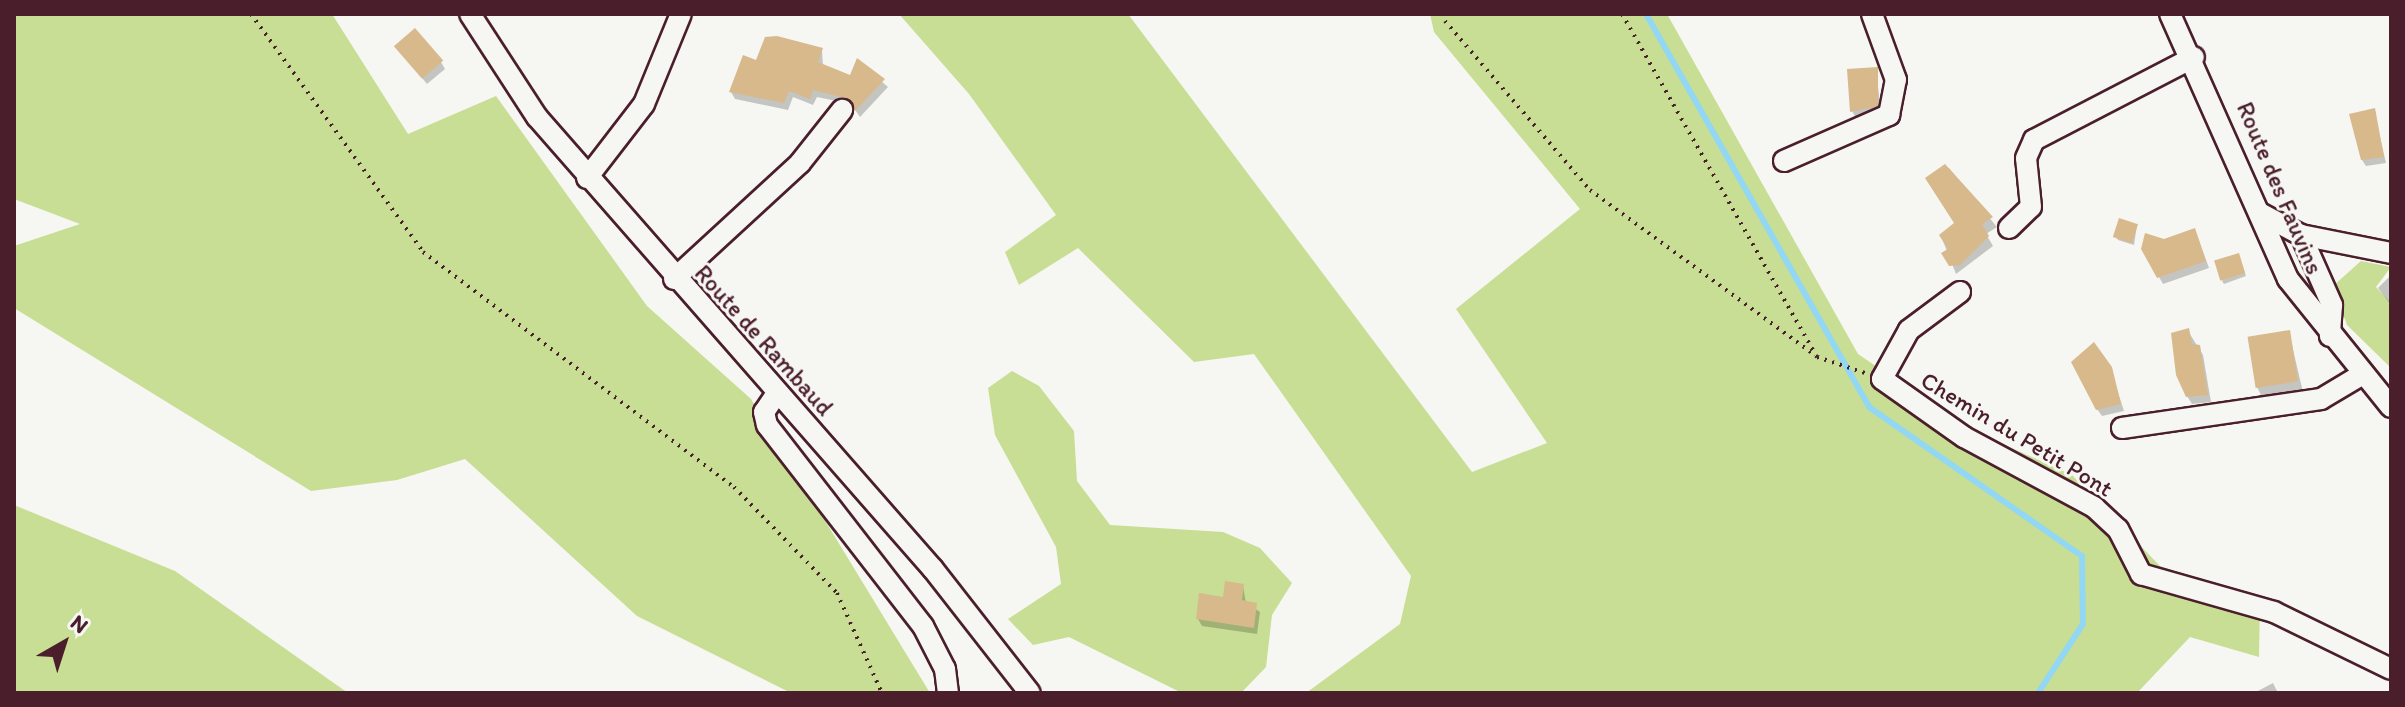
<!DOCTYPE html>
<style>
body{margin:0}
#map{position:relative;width:2405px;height:707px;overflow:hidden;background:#f6f6f2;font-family:Itim,sans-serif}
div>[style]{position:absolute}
.green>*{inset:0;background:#c8de94}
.shadow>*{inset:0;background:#0003}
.stream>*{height:6px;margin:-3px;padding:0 3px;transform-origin:3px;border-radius:3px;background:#92d7f4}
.building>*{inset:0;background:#d7b98b;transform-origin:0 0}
.path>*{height:4px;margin-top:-2px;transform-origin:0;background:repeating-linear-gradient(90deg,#4a1f2b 0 2px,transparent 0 8px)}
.roads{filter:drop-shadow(2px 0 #4a1f2b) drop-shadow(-2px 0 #4a1f2b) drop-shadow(0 2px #4a1f2b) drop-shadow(0 -2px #4a1f2b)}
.minor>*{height:20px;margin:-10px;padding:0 10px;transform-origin:10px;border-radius:10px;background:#f6f6f2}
span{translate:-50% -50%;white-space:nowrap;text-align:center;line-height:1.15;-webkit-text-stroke:6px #f6f6f2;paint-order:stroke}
.street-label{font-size:24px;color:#4a1f2b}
.frame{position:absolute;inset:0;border:16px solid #4a1f2b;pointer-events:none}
.north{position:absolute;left:24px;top:603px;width:80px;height:80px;-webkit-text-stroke:6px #f6f6f2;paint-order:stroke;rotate:39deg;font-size:22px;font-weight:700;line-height:32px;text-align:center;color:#4a1f2b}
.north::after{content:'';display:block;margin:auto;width:28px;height:36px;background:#4a1f2b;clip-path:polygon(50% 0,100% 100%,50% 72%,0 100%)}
</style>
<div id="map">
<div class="green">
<div style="clip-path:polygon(14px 14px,332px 14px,408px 134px,496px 96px,647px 306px,751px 399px,930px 693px,791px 693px,637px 616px,465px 459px,397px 480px,311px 491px,14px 308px,14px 246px,80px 224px,14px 199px)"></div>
<div style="clip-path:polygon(899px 14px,1128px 14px,1472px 472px,1547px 443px,1456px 309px,1580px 209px,1434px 32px,1430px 14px,1667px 14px,1858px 354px,1965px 427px,2072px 475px,2160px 566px,2260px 600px,2259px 657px,2190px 637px,2137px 693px,1306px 693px,1400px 624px,1411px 576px,1254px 354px,1194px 362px,1078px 248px,1019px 285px,1005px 252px,1056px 215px,969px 94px)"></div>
<div style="clip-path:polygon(2361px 261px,2391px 267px,2376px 287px,2391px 303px,2391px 368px,2347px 325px,2333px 286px)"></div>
<div style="clip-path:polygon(1012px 371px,1039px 386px,1074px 431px,1077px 481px,1110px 525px,1223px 532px,1260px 548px,1292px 583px,1272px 615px,1266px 667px,1241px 693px,1182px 693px,1069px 637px,1033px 645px,1008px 619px,1061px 584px,1056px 547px,995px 435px,988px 388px)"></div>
<div style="clip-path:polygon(14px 505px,175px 571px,348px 693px,14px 693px)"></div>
</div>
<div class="shadow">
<div style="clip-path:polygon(396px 46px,441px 62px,445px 69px,427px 84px)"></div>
<div style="clip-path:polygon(822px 50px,823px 66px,851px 78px,858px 61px,888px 87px,860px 117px,851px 104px,817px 97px,813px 105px,793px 97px,788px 110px,735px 99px,731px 92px,757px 63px)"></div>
<div style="clip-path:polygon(1876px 69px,1881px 113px,1856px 118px,1852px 111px)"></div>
<div style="clip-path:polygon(2374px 111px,2386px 163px,2366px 166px,2362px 160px)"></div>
<div style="clip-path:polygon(1949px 168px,1997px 227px,1986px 234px,1993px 246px,1956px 274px,1941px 236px,1957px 224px,1928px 179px)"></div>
<div style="clip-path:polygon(2137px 225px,2134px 245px,2118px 240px,2116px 237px)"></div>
<div style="clip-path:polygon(2198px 238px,2209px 268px,2163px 284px,2143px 249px)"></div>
<div style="clip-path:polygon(2239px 258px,2246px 276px,2224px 284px,2222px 281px)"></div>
<div style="clip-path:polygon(2391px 275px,2391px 305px,2378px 288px)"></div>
<div style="clip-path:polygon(2188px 331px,2203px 355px,2211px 402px,2192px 404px,2187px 396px)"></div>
<div style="clip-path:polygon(2289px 333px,2303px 392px,2263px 399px,2257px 387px)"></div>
<div style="clip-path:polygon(2110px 368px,2124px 411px,2102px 416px,2097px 409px)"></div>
<div style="clip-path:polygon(1243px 586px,1246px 603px,1260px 612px,1257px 634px,1202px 626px,1198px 619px)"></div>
<div style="clip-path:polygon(2273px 683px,2278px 693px,2254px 693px)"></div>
</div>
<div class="stream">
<div style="left:1646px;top:14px;width:452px;rotate:60.4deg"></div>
<div style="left:1869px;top:407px;width:260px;rotate:35deg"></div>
<div style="left:2082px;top:556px;width:68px;rotate:89.2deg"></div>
<div style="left:2083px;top:624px;width:82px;rotate:123.1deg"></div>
</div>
<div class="building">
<div style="left:415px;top:28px;width:43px;height:28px;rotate:49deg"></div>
<div style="clip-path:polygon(777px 36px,823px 48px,818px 62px,850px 75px,857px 58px,885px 79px,855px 111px,849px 99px,813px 90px,810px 99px,789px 91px,784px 103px,729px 92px,743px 55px,756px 60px,765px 37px)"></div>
<div style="clip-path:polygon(1878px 67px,1878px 106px,1850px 112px,1847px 69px)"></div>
<div style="clip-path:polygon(2375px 108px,2384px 157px,2361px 160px,2349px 114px)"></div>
<div style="clip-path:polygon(1945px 164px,1993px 217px,1982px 224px,1989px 236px,1960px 265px,1949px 266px,1941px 253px,1948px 249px,1939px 235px,1954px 223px,1925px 178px)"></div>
<div style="left:2119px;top:218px;width:20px;height:20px;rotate:18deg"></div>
<div style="clip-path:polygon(2195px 228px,2206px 261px,2157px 278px,2141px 249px,2145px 233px,2164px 239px)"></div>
<div style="left:2239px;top:253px;width:21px;height:26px;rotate:73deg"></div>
<div style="clip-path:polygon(2189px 328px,2192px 344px,2200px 345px,2208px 395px,2186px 397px,2176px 375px,2171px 333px)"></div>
<div style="left:2290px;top:330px;width:52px;height:43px;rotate:81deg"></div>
<div style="clip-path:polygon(2094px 342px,2112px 367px,2121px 404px,2096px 410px,2071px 362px)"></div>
<div style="clip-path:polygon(1225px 581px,1244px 584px,1242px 600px,1257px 603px,1254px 628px,1196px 619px,1199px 593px,1223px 597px)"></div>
</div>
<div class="path">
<div style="left:251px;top:14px;width:294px;rotate:54.1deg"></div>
<div style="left:423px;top:252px;width:390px;rotate:37.1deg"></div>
<div style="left:734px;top:487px;width:148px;rotate:45.8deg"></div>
<div style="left:837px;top:593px;width:110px;rotate:65.8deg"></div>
<div style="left:1622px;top:14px;width:392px;rotate:60.4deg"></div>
<div style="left:1445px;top:21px;width:223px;rotate:49.4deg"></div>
<div style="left:1590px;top:190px;width:282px;rotate:36.3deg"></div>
<div style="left:1817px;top:357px;width:51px;rotate:18.4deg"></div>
</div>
<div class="roads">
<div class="minor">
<div style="left:470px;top:14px;width:123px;rotate:57deg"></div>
<div style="left:537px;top:117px;width:601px;rotate:48.78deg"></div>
<div style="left:933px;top:569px;width:157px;rotate:52deg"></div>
<div style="left:2170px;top:14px;width:290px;rotate:66deg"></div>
<div style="left:2288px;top:279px;width:164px;rotate:51.2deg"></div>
<div style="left:1784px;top:161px;width:115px;rotate:-23.7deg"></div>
<div style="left:1889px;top:115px;width:36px;rotate:-79deg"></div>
<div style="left:1896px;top:80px;width:70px;rotate:-110deg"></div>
<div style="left:587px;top:178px;width:93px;rotate:-52.4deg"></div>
<div style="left:644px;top:104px;width:97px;rotate:-67.7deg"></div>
<div style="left:2260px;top:213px;width:47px;rotate:28.2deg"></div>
<div style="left:2301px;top:235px;width:92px;rotate:11.3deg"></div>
<div style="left:2009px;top:228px;width:30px;rotate:-44deg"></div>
<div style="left:2031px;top:207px;width:49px;rotate:-95.8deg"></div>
<div style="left:2026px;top:158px;width:20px;rotate:-66deg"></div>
<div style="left:2034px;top:140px;width:180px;rotate:-27.4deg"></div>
<div style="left:2301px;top:235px;width:77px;rotate:66.1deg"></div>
<div style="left:2332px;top:305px;width:31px;rotate:94deg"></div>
<div style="left:674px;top:279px;width:171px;rotate:-42.6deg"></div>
<div style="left:800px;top:163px;width:68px;rotate:-51.6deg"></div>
<div style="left:1960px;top:292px;width:64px;rotate:143.3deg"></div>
<div style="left:1909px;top:330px;width:56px;rotate:118.9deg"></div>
<div style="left:1882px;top:379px;width:100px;rotate:35.3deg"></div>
<div style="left:1964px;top:437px;width:148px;rotate:28.3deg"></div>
<div style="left:2094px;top:507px;width:33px;rotate:43deg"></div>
<div style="left:2118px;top:529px;width:51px;rotate:62.9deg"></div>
<div style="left:2141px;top:574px;width:138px;rotate:15.9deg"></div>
<div style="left:2274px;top:612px;width:130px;rotate:26deg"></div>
<div style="left:777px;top:393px;width:23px;rotate:124deg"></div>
<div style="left:764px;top:412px;width:13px;rotate:77deg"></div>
<div style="left:767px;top:425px;width:254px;rotate:52.2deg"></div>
<div style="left:923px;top:626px;width:48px;rotate:62.9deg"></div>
<div style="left:945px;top:669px;width:24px;rotate:83deg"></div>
<div style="left:2122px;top:428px;width:201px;rotate:-8.3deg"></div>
<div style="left:2321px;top:399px;width:49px;rotate:-30.8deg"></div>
</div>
</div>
<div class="street-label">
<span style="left:2280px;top:188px;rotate:67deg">Route des Fauvins</span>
<span style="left:764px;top:340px;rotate:48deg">Route de Rambaud</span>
<span style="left:2017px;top:434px;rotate:31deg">Chemin du Petit Pont</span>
</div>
<div class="frame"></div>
<div class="north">N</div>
</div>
